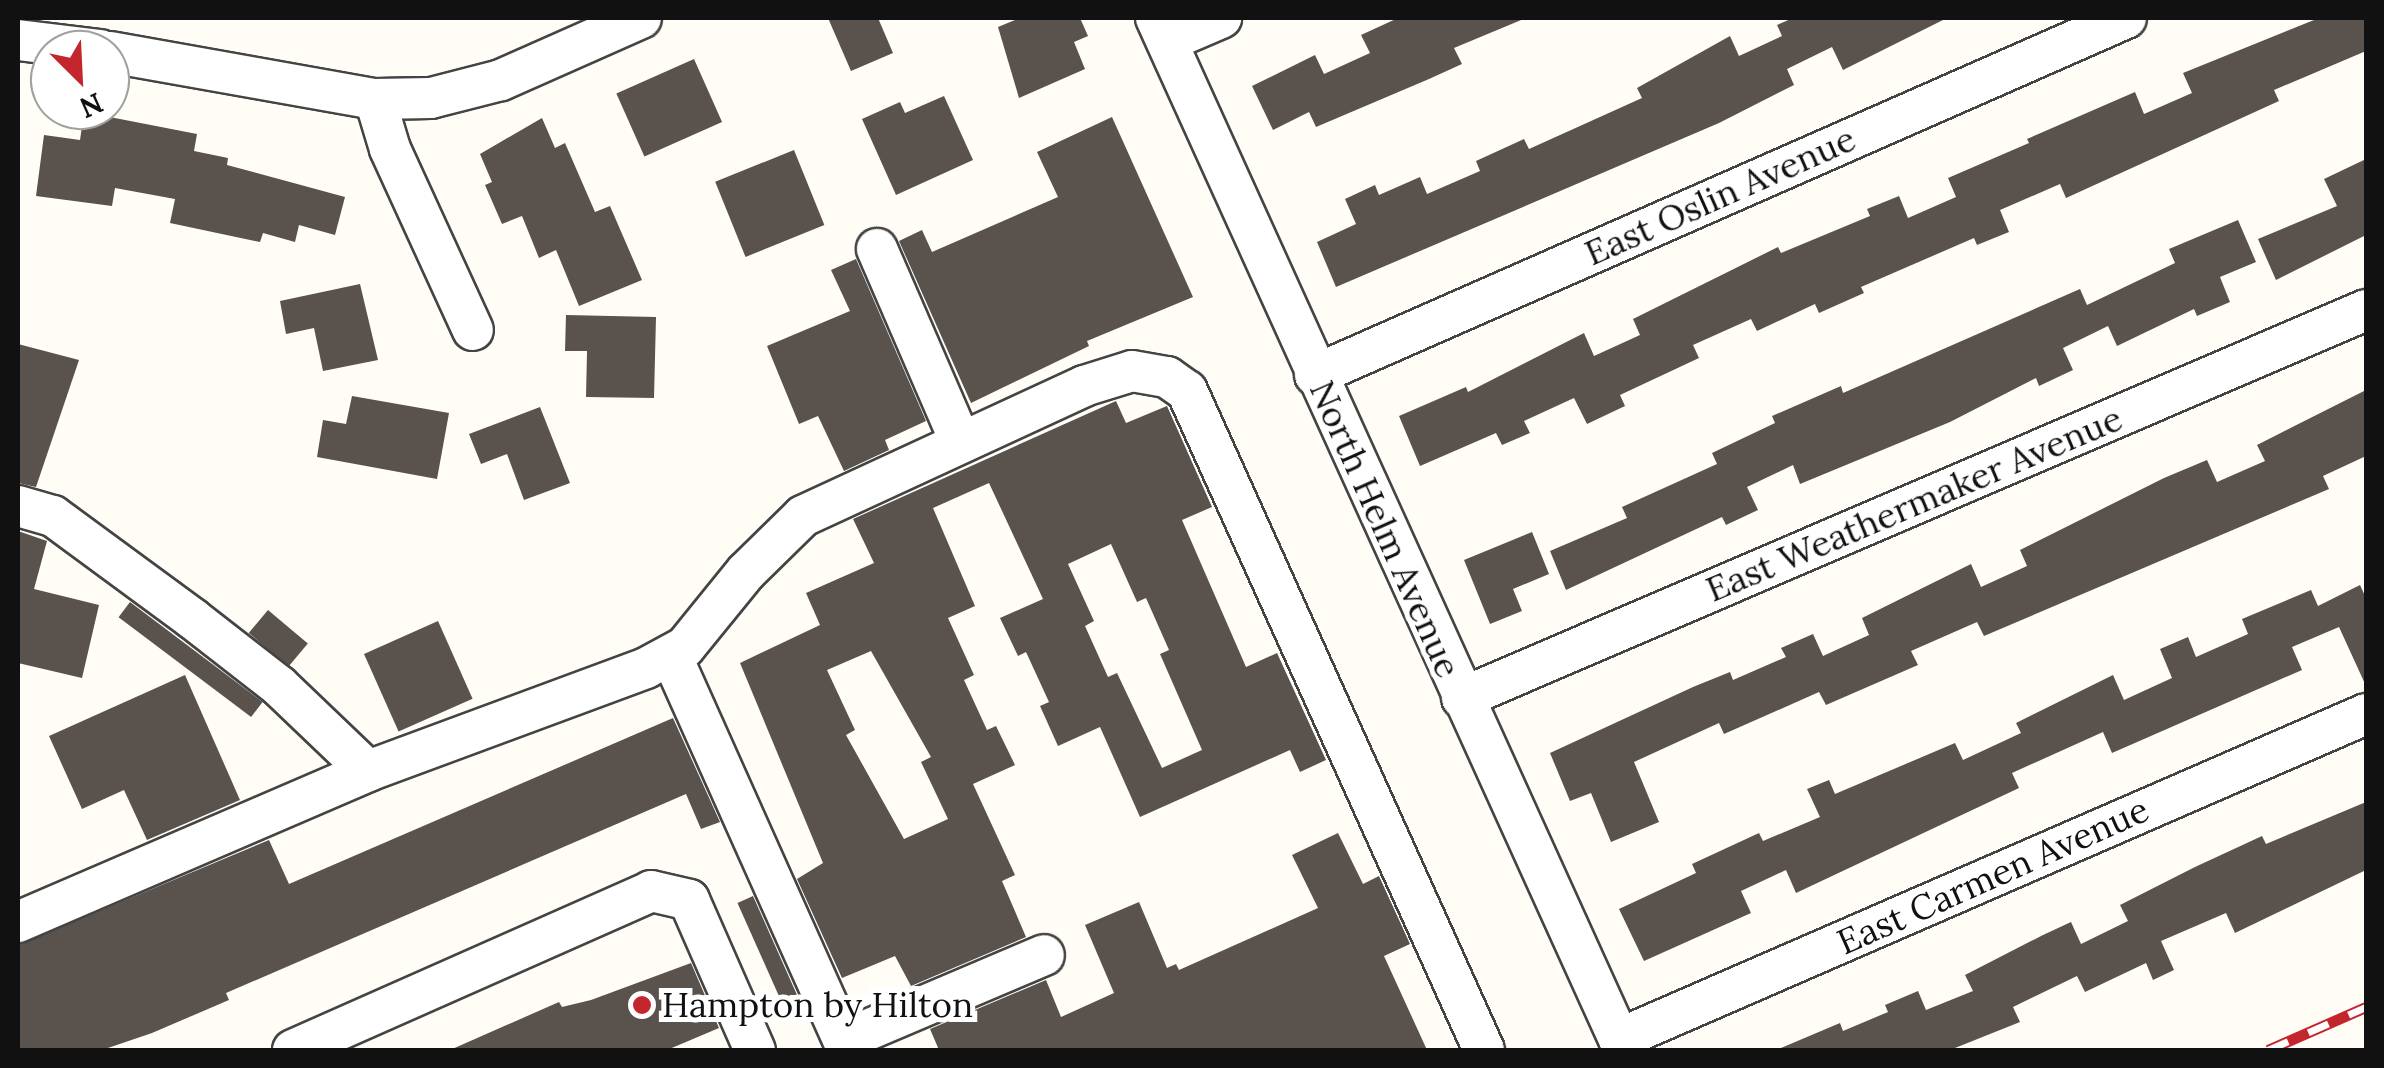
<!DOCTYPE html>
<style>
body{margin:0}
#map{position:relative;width:2384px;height:1068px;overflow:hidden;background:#fffdf5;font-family:Lora,serif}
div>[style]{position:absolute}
.building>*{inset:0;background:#5a524d;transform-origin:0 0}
.roads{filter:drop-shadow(2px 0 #444) drop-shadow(-2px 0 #444) drop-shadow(0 2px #444) drop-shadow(0 -2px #444)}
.minor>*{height:40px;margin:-20px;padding:0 20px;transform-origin:20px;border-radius:20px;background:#fff}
.rail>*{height:11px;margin-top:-5.5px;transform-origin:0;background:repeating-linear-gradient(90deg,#fff 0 22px,#c4262e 0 44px);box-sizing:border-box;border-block:2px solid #c4262e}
.dots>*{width:28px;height:28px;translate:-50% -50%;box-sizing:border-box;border:5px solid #fff;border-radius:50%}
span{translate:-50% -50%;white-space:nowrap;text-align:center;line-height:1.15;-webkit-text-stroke:10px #fff;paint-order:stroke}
.street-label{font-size:35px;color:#111}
.poi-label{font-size:35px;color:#111}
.left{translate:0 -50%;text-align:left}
.frame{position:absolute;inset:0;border:20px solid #111;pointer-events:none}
.north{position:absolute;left:30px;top:30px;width:100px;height:100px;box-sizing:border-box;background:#fff;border:2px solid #a0a0a0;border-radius:50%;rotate:156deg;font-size:28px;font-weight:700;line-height:40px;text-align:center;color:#111}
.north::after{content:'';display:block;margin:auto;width:35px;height:45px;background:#c4262e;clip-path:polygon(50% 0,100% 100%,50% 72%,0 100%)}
</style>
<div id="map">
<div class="building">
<div style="clip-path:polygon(828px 18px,878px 18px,893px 53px,851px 71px)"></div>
<div style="clip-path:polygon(1020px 18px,1080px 18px,1088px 36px,1074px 42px,1085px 69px,1019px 98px,998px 27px)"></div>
<div style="clip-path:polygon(1398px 18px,1526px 18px,1454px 48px,1462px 64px,1429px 79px,1316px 127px,1309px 112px,1273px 130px,1252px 86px,1315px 55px,1324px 74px,1370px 53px,1361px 35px)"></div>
<div style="clip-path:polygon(1793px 18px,1947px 18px,1843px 70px,1832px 47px,1787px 69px,1794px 85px,1719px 123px,1336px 287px,1317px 242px,1356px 224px,1345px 199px,1375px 185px,1379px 195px,1420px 177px,1427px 194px,1480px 171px,1476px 161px,1524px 139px,1529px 149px,1642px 98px,1637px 88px,1730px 36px,1739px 56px,1782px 36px,1777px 25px)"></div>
<div style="clip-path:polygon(2319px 18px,2366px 18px,2366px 51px,2274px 90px,2279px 101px,2066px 198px,2060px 184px,2000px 210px,2009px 232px,1977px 245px,1974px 238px,1861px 287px,1864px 293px,1819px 313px,1815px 304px,1757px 331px,1751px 319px,1693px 345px,1699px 358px,1620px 395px,1625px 406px,1587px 424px,1574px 398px,1524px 421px,1530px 433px,1502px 445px,1496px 433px,1420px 466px,1399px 416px,1466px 387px,1468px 392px,1584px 333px,1594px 356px,1640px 335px,1633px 319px,1778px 247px,1781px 253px,1870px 216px,1867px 209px,1899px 196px,1908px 218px,1956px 197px,1948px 178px,2029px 143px,2027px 139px,2135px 92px,2144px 114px,2192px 93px,2183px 73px)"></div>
<div style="left:694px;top:59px;width:69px;height:85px;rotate:66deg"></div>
<div style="clip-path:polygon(944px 96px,973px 160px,896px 195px,862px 119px,900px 102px,905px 113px)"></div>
<div style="clip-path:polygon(84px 112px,197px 134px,194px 151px,228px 158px,227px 165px,345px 197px,335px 235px,299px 225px,295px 242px,263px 233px,260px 242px,170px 223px,175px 199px,115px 188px,112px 206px,36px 196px,44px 135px,80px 140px)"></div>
<div style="clip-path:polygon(1112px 117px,1193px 297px,1087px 341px,1089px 346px,971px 403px,899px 241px,922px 230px,932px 252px,1058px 197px,1037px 152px)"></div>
<div style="clip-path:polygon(542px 118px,555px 148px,565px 143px,595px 212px,610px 206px,642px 280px,579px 306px,556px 250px,539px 258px,522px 216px,502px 224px,485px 185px,492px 182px,480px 154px)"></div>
<div style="left:794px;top:150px;width:81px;height:85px;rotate:68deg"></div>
<div style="clip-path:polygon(2366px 159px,2366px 235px,2276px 280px,2258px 239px,2337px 206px,2324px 179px)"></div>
<div style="clip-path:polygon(2238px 220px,2256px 262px,2220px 277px,2230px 302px,2197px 316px,2194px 309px,2117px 346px,2108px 326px,2063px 348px,2073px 370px,2039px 386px,2036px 378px,1950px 422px,1800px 484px,1793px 465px,1747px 487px,1758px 510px,1726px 525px,1722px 517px,1566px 590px,1550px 551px,1627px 518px,1622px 507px,1717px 464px,1712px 453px,1775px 423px,1772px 416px,1841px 386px,1843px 393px,2080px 289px,2087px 305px,2175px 263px,2169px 249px)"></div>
<div style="clip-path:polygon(856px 259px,926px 421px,885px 440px,889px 450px,844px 471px,818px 416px,799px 424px,767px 346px,850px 311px,831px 270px)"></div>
<div style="clip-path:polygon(360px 284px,378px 360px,323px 371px,314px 328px,286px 334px,280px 301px)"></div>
<div style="clip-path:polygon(566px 315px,656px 317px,654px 398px,586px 397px,587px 351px,565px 351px)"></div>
<div style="clip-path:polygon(18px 344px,79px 360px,36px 487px,18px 483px)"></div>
<div style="clip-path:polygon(2366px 390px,2366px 456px,2323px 476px,2329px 489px,1984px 636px,1977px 622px,1911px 651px,1918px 665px,1826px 705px,1819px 692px,1724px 734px,1719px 723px,1634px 762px,1659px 822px,1611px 842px,1591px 793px,1570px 801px,1550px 753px,1693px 687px,1730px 672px,1733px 680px,1786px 657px,1781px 648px,1813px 634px,1823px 656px,1869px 635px,1862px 618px,1971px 564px,1981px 587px,2027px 566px,2020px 550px,2164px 478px,2207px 460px,2217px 482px,2265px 461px,2257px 445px)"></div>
<div style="clip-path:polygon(352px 396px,449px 413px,437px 479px,317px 457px,323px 420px,346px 424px)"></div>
<div style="clip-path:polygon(evenodd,1116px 401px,1126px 423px,1167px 406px,1212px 507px,1182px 520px,1246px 667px,1277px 653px,1326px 760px,1300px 772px,1290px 750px,1140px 817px,1100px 727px,1058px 746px,1040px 706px,1049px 702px,1026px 652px,1018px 656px,1000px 618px,1043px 599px,989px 483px,933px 508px,975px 606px,948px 618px,974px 675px,964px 680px,987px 730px,996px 726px,1015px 765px,973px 784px,1015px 875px,1002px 881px,1026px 937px,911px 986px,895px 956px,842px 978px,797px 879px,823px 863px,740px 663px,820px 625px,806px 593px,874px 563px,853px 519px,1116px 401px,1111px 544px,1137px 602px,1146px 598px,1169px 650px,1160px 654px,1202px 750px,1162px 768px,1117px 673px,1108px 677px,1085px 626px,1094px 621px,1068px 564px,1111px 544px,1116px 401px,871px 651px,931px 757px,921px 762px,948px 819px,904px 839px,846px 735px,855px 730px,827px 670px,871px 651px)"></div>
<div style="clip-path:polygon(540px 407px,570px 483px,524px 500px,507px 454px,481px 464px,469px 434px)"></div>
<div style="clip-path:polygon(18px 531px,47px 541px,34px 589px,99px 605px,82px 678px,18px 663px)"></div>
<div style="clip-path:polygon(1532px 532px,1549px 574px,1513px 589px,1522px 611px,1490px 624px,1464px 560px)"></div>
<div style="clip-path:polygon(2360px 585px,2366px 598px,2366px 686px,2339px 627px,2292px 647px,2302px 670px,2112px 753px,2103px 732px,2012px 773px,2019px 788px,1796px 893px,1786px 870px,1741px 891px,1751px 913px,1644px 961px,1619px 909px,1696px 873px,1692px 864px,1759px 833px,1763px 841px,1820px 817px,1807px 789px,1829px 780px,1835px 794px,1955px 743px,1963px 760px,2021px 733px,2016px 723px,2113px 675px,2124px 700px,2172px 678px,2160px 649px,2188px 637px,2196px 657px,2248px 634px,2242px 619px,2311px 590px,2318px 606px)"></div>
<div style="left:130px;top:602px;width:166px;height:19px;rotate:37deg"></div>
<div style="left:268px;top:610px;width:52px;height:30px;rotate:40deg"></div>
<div style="left:438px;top:621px;width:85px;height:81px;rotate:66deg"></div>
<div style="clip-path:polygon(185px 675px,240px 800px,147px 840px,124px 790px,82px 809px,49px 736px)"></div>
<div style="clip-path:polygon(673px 718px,720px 822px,701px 829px,686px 794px,226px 993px,229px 1000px,152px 1033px,102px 1050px,18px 1050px,18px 945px,269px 840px,289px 884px)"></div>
<div style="clip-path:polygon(2366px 802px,2366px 870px,2235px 933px,2226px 913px,2161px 941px,2174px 970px,2153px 980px,2146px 963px,2085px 992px,2077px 976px,2013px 1007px,2020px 1022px,1950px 1050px,1776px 1050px,1840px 1023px,1843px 1031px,1888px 1012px,1885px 1005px,1918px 991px,1926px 1010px,1973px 991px,1965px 975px,2043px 935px,2071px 922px,2081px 944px,2128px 921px,2120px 905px,2195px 867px,2262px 836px,2266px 844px)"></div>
<div style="clip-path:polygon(1338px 833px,1363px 884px,1379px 876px,1410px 944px,1384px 956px,1427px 1050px,939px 1050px,930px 1029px,1046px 980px,1061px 1017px,1114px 993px,1085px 925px,1139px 902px,1167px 968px,1176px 964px,1179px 970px,1318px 908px,1292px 855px)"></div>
<div style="left:753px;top:896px;width:111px;height:17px;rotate:66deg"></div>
<div style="clip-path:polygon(691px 963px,719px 1028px,667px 1050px,450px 1050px,559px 1002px,562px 1007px,591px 1000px)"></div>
</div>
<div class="roads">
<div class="minor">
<div style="left:1156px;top:18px;width:1121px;rotate:65.61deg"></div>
<div style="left:1619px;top:1039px;width:815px;rotate:-23.51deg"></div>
<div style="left:18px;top:40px;width:83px;rotate:7deg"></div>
<div style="left:1167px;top:41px;width:59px;rotate:-23.1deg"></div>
<div style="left:110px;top:52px;width:269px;rotate:10.1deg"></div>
<div style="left:375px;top:99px;width:52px;rotate:73.3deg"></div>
<div style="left:390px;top:149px;width:199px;rotate:65.4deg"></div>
<div style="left:375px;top:99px;width:56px;rotate:-1deg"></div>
<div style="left:431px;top:98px;width:72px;rotate:-14.4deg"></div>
<div style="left:501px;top:80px;width:153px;rotate:-23.9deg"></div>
<div style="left:877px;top:249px;width:211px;rotate:66.6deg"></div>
<div style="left:1315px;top:375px;width:886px;rotate:-23.76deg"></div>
<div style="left:18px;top:506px;width:36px;rotate:16deg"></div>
<div style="left:53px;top:516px;width:174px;rotate:36.3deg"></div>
<div style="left:193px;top:619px;width:109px;rotate:37.9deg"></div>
<div style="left:279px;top:686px;width:123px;rotate:43.7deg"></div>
<div style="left:368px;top:771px;width:296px;rotate:-20.3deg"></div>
<div style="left:646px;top:668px;width:44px;rotate:-28.3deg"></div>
<div style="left:685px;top:647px;width:97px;rotate:-50.9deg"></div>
<div style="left:746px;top:572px;width:80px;rotate:-44.5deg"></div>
<div style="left:803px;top:516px;width:310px;rotate:-24.8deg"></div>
<div style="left:1084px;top:386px;width:50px;rotate:-17.4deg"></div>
<div style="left:1132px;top:371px;width:36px;rotate:10deg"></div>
<div style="left:1167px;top:377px;width:24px;rotate:35deg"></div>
<div style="left:1187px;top:391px;width:723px;rotate:65.74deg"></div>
<div style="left:671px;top:655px;width:433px;rotate:65.9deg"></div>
<div style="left:1462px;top:698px;width:984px;rotate:-23.23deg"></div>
<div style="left:18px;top:922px;width:381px;rotate:-23.3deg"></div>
<div style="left:844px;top:1040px;width:217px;rotate:-23deg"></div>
<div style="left:293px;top:1050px;width:392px;rotate:-23.9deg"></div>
<div style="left:651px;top:891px;width:39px;rotate:13deg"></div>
<div style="left:689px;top:900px;width:164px;rotate:66.3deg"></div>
</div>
</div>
<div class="rail">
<div style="left:2268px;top:1050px;width:107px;rotate:-23.7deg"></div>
</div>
<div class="dots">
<div style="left:642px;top:1005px;background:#c4262e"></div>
</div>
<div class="street-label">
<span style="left:1720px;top:196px;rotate:-24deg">East Oslin Avenue</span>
<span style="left:1914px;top:504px;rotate:-23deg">East Weathermaker Avenue</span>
<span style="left:1385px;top:529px;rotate:66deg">North Helm Avenue</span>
<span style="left:1993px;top:876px;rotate:-24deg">East Carmen Avenue</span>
</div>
<div class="poi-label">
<span class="left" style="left:662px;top:1005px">Hampton by Hilton</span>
</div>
<div class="frame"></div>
<div class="north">N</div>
</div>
